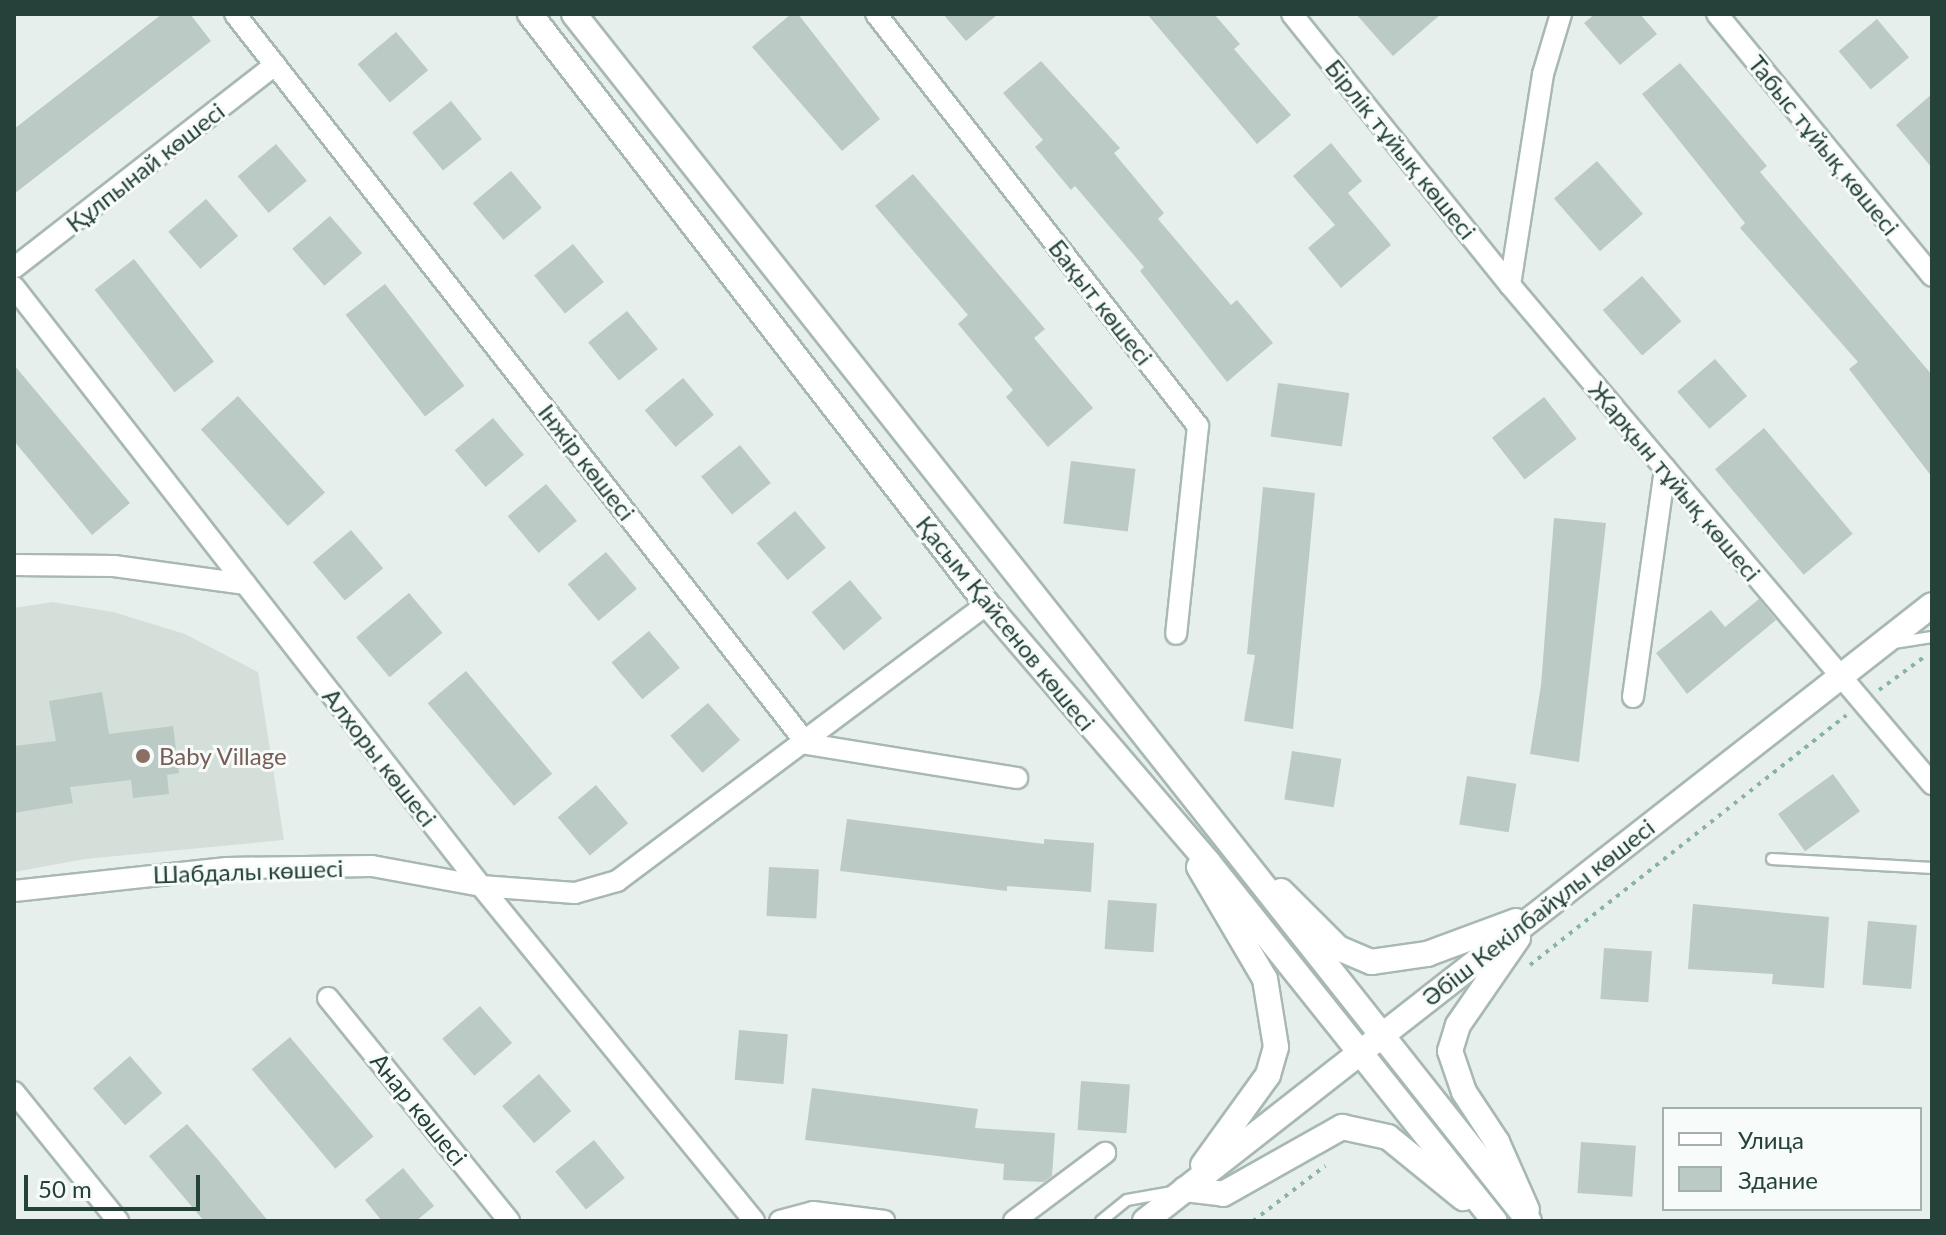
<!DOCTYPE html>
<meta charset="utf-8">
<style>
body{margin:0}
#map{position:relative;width:1946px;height:1235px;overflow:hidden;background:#e6efeb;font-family:Lato,sans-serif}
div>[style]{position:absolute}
.built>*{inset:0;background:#d4dfda}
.building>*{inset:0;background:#bbcac4;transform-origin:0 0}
.path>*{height:4px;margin-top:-2px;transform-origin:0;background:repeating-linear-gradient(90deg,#86b3a5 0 4px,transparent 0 10px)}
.roads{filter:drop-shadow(2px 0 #a8b8b2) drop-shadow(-2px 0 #a8b8b2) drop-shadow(0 2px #a8b8b2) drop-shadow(0 -2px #a8b8b2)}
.lane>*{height:10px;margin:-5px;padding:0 5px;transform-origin:5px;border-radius:5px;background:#fff}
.street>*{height:20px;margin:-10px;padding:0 10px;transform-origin:10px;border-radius:10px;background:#fff}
.secondary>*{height:24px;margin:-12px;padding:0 12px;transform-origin:12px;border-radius:12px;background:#fff}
.dots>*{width:22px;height:22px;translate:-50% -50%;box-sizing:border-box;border:4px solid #f7fbf9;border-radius:50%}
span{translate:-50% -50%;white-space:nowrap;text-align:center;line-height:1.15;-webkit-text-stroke:6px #f7fbf9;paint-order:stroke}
.street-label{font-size:24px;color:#24423a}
.education-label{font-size:24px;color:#785e54}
.left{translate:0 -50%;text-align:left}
.frame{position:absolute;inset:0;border:16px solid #24423a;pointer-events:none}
.legend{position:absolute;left:1662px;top:1107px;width:260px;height:104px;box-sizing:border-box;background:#f7fbf9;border:2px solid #a3b1ad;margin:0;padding:10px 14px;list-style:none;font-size:24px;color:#24423a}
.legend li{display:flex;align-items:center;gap:16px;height:40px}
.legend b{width:40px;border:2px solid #a3b1ad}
.scale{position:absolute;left:24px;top:1175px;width:176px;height:36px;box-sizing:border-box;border:4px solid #24423a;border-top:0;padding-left:10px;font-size:24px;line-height:28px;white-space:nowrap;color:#24423a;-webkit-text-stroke:6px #f7fbf9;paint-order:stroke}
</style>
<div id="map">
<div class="built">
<div style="clip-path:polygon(53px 602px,113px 612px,185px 634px,258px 672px,284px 840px,85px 859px,14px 872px,14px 608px)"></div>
</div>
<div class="building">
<div style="clip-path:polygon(162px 14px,190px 14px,211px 41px,14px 194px,14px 129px)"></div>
<div style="clip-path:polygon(791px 14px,798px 14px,880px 119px,842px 151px,752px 47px)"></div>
<div style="clip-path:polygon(943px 14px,998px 14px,966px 41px)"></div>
<div style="clip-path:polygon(1147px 14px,1214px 14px,1240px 44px,1234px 49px,1291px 115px,1257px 144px)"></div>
<div style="clip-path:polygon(1356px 14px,1441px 14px,1393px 56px)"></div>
<div style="clip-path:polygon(1595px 14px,1640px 14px,1657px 34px,1620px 65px,1584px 23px)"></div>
<div style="left:1877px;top:19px;width:50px;height:50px;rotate:50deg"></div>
<div style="left:396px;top:32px;width:50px;height:50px;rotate:50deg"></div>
<div style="clip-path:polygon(1041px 61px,1120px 148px,1114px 153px,1164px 213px,1158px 219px,1231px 305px,1237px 300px,1273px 343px,1227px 382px,1140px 271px,1144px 267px,1075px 186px,1071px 190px,1035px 147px,1043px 140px,1003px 93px)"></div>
<div style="clip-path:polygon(1680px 63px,1767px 166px,1760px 172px,1932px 375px,1932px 477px,1849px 369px,1858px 362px,1740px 228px,1745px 223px,1642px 94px)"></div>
<div style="clip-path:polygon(1932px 94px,1932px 168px,1896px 125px)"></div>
<div style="left:451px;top:101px;width:49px;height:50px;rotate:51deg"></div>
<div style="clip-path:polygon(1331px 143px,1362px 181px,1348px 193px,1391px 245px,1341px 288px,1308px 248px,1335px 225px,1293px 176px)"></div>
<div style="left:276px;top:144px;width:48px;height:50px;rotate:50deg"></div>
<div style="left:1597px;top:161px;width:70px;height:57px;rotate:49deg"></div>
<div style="left:511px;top:171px;width:48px;height:50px;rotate:50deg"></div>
<div style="clip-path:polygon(913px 174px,1045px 329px,1034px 338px,1093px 408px,1048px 447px,1006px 397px,1013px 390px,958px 324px,968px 315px,875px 206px)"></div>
<div style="left:206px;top:199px;width:49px;height:50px;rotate:49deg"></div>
<div style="left:330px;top:216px;width:49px;height:50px;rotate:49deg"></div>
<div style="left:573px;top:244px;width:49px;height:50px;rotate:51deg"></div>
<div style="left:134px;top:259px;width:130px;height:50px;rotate:52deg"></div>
<div style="left:1642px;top:276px;width:60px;height:52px;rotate:49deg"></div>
<div style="left:385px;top:284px;width:129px;height:50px;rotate:52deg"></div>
<div style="left:627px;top:311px;width:49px;height:50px;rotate:51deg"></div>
<div style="left:1715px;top:359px;width:49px;height:50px;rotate:49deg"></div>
<div style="clip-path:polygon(14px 365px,130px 503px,92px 535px,14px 441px)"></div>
<div style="left:683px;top:378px;width:48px;height:50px;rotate:50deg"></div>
<div style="left:1278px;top:383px;width:72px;height:54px;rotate:8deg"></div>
<div style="left:238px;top:396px;width:130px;height:50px;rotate:48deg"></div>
<div style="left:1544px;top:397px;width:53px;height:66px;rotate:52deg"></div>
<div style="left:493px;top:418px;width:48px;height:50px;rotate:50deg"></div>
<div style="left:1764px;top:428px;width:138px;height:64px;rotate:50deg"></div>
<div style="left:740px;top:445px;width:49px;height:50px;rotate:51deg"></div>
<div style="left:1071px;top:461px;width:65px;height:63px;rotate:7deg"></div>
<div style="left:546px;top:484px;width:48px;height:50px;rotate:50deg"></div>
<div style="clip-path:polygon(1263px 487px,1315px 493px,1293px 729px,1244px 721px,1255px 655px,1247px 654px)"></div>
<div style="left:795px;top:511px;width:48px;height:50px;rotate:50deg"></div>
<div style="clip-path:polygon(1554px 518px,1606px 523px,1579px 762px,1530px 754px,1541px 685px)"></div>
<div style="left:351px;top:530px;width:50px;height:50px;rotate:50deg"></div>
<div style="left:606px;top:552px;width:48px;height:50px;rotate:50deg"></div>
<div style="left:850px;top:580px;width:50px;height:50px;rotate:50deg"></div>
<div style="left:409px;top:593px;width:52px;height:69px;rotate:50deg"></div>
<div style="clip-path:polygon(1759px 599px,1776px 620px,1687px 694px,1656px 653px,1711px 610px,1725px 627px)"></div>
<div style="left:649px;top:631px;width:48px;height:49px;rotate:50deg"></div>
<div style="left:466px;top:671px;width:134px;height:50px;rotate:50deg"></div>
<div style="clip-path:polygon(102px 692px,109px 734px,173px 726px,179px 773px,167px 775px,169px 794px,133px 798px,131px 780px,70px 787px,73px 803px,14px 813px,14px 746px,56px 741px,49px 701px)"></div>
<div style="left:708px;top:703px;width:49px;height:50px;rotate:49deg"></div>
<div style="left:1292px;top:751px;width:50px;height:49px;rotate:9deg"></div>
<div style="left:1833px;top:774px;width:46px;height:68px;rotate:54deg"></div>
<div style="left:1467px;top:776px;width:50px;height:49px;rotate:9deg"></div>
<div style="left:596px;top:785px;width:50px;height:50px;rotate:50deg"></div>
<div style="clip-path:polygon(847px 819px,1044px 844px,1044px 839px,1094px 843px,1091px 892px,1007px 886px,1007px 891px,840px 871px)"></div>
<div style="left:769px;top:867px;width:50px;height:49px;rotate:3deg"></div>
<div style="left:1108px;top:900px;width:49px;height:49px;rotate:4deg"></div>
<div style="clip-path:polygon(1693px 904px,1829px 917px,1824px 988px,1772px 984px,1773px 974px,1688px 969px)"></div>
<div style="left:1868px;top:921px;width:49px;height:64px;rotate:5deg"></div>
<div style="left:1604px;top:948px;width:48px;height:51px;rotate:4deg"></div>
<div style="left:480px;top:1006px;width:49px;height:50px;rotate:49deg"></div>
<div style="left:739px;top:1030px;width:49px;height:50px;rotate:5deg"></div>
<div style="left:290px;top:1037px;width:130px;height:50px;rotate:50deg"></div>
<div style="left:130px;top:1056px;width:49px;height:49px;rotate:49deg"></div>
<div style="left:539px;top:1074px;width:49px;height:49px;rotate:49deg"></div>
<div style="left:1081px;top:1081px;width:49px;height:49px;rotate:4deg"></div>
<div style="clip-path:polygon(812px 1088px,978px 1109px,975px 1128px,1055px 1133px,1052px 1176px,1044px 1182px,1003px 1180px,1004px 1164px,805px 1140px)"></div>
<div style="clip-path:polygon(187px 1124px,219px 1161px,268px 1221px,204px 1221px,149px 1156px)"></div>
<div style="left:594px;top:1140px;width:49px;height:50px;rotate:51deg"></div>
<div style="left:1581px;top:1142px;width:55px;height:51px;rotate:4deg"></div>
<div style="clip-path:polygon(403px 1168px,434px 1206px,416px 1221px,382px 1221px,365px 1200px)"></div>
</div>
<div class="path">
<div style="left:1879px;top:690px;width:59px;rotate:-36.1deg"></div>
<div style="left:1530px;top:965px;width:403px;rotate:-38.3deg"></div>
<div style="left:1253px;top:1221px;width:91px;rotate:-37.4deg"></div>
</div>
<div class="roads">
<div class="lane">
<div style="left:1894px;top:643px;width:38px;rotate:-9deg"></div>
<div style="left:1772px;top:859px;width:160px;rotate:3.2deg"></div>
<div style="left:1101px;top:1221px;width:33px;rotate:-39deg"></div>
<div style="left:1127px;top:1200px;width:46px;rotate:-10.1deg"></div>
</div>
<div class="street">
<div style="left:235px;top:14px;width:927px;rotate:51.92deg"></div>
<div style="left:807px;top:744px;width:213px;rotate:9.2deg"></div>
<div style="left:876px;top:14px;width:523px;rotate:51.99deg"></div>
<div style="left:1198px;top:426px;width:209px;rotate:96deg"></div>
<div style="left:1292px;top:14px;width:348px;rotate:51.2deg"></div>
<div style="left:1510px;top:285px;width:654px;rotate:49.78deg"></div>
<div style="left:1717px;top:14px;width:339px;rotate:50.6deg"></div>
<div style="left:14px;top:268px;width:331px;rotate:-37.9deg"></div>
<div style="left:1510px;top:285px;width:214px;rotate:-81.1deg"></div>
<div style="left:1543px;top:74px;width:63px;rotate:-73.3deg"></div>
<div style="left:14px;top:287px;width:760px;rotate:52.06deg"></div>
<div style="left:481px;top:886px;width:432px;rotate:50.8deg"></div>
<div style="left:14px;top:565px;width:100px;rotate:0.6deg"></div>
<div style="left:114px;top:566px;width:133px;rotate:7.8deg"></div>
<div style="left:1633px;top:697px;width:231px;rotate:-82deg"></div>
<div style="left:14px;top:891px;width:214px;rotate:-6.2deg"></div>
<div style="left:227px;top:868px;width:145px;rotate:-0.8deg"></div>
<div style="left:372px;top:866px;width:111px;rotate:10.4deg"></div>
<div style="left:481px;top:886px;width:94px;rotate:4.3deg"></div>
<div style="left:575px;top:893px;width:44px;rotate:-15.9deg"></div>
<div style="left:617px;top:881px;width:462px;rotate:-36.8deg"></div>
<div style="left:328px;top:998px;width:287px;rotate:50.9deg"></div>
<div style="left:14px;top:1092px;width:166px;rotate:51.1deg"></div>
<div style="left:780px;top:1221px;width:34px;rotate:-15deg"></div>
<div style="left:813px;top:1212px;width:72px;rotate:7.2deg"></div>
<div style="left:1014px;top:1221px;width:114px;rotate:-36.8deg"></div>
</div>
<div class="secondary">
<div style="left:530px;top:14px;width:746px;rotate:52.24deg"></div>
<div style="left:987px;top:604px;width:340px;rotate:49.4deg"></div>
<div style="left:1208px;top:862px;width:460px;rotate:51.4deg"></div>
<div style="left:574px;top:14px;width:1539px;rotate:51.65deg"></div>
<div style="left:1199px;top:867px;width:130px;rotate:59.5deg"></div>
<div style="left:1265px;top:979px;width:69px;rotate:80.8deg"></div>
<div style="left:1276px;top:1047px;width:29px;rotate:106deg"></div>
<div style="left:1268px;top:1075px;width:111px;rotate:125.8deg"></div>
<div style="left:1281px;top:891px;width:81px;rotate:45deg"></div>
<div style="left:1338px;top:948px;width:36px;rotate:23deg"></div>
<div style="left:1371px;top:962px;width:57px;rotate:-8.1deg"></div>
<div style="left:1427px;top:954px;width:95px;rotate:-20.3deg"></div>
<div style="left:1518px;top:938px;width:106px;rotate:124.6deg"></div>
<div style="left:1458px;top:1025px;width:27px;rotate:107deg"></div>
<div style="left:1450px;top:1051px;width:43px;rotate:71.1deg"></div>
<div style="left:1464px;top:1092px;width:60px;rotate:56.6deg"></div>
<div style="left:1497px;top:1142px;width:74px;rotate:66.2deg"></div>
<div style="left:1185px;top:1189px;width:38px;rotate:7deg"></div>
<div style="left:1223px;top:1194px;width:137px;rotate:-29.4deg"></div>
<div style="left:1342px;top:1127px;width:47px;rotate:12.3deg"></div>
<div style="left:1388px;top:1137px;width:97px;rotate:39.1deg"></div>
<div style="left:1145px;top:1221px;width:999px;rotate:-38.05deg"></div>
</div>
</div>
<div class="dots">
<div style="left:143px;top:756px;background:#8d6e63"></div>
</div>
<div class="street-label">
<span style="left:1824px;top:145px;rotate:51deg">Табыс тұйық көшесі</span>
<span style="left:1401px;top:149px;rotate:51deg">Бірлік тұйық көшесі</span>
<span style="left:145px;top:167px;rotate:-38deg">Құлпынай көшесі</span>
<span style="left:1101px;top:302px;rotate:52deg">Бақыт көшесі</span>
<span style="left:587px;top:462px;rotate:52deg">Інжір көшесі</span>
<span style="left:1675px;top:481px;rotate:50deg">Жарқын тұйық көшесі</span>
<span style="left:1006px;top:623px;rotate:51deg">Қасым Қайсенов көшесі</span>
<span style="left:380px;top:757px;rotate:52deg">Алхоры көшесі</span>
<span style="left:248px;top:871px;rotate:-2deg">Шабдалы көшесі</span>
<span style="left:1538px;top:912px;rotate:-38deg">Әбіш Кекілбайұлы көшесі</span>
<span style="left:419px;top:1109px;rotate:51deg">Анар көшесі</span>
</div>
<div class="education-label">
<span class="left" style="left:159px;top:756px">Baby Village</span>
</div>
<div class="frame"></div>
<ul class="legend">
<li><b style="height:10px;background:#fff"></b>Улица</li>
<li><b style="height:22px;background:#bbcac4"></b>Здание</li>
</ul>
<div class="scale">50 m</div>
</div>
